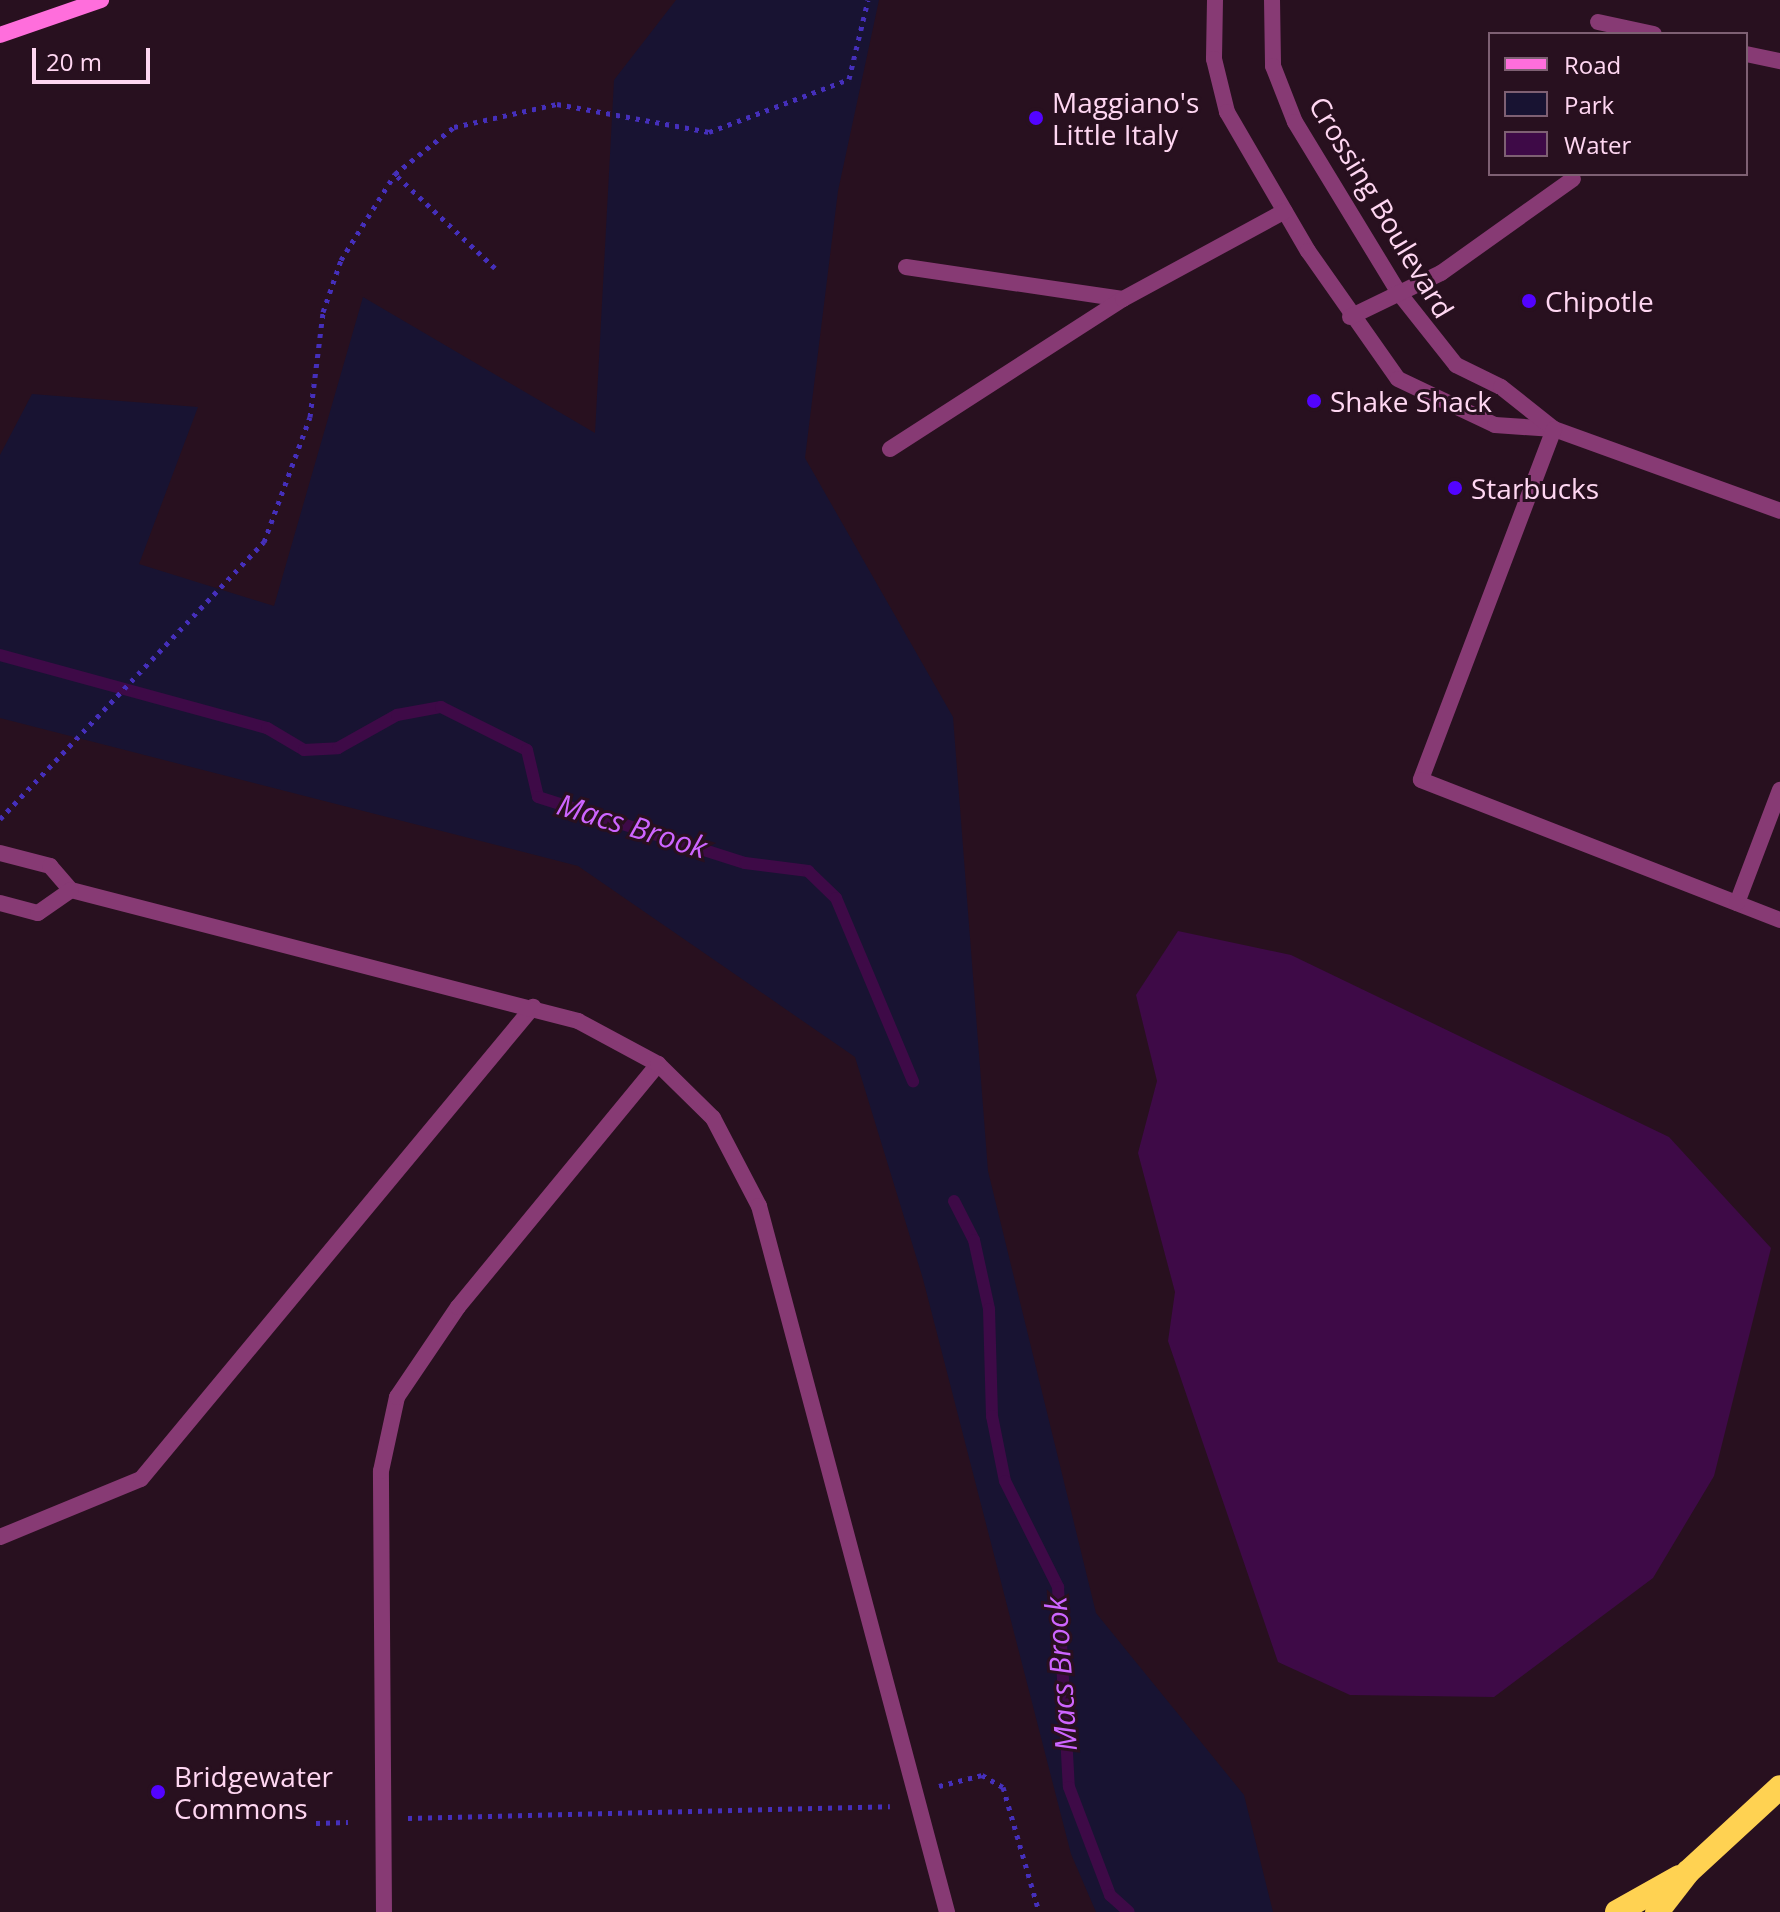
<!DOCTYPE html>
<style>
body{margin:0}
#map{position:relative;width:1780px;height:1912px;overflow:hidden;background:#28101f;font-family:"Open Sans",sans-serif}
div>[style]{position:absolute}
.green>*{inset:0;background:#181332}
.water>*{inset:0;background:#3e0a47}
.stream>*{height:12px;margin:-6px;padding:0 6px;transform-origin:6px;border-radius:6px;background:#3e0a47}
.path>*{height:5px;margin-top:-2.5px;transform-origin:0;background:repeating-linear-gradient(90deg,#452fbb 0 4px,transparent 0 10px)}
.lane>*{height:16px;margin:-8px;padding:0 8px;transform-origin:8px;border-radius:8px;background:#873a74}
.street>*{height:16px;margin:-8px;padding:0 8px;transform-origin:8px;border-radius:8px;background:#873a74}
.secondary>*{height:16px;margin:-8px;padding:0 8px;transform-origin:8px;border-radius:8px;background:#ff6edc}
.highway>*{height:24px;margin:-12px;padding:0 12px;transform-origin:12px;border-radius:12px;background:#ffd252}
.dots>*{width:22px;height:22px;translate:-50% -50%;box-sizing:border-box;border:4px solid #28101f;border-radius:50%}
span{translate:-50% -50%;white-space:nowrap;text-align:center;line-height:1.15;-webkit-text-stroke:6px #28101f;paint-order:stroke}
.poi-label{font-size:28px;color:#ffd7f2}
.left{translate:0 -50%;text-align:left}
.street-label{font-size:28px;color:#ffd7f2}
.water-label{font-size:30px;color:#ce65ff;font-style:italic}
.legend{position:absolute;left:1488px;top:32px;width:260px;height:144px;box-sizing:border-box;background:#28101f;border:2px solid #7e6073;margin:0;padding:10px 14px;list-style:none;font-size:24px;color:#ffd7f2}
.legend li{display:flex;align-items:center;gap:16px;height:40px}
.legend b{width:40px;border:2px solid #7e6073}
.scale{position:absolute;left:32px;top:48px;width:118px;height:36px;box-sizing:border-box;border:4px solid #ffd7f2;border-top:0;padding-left:10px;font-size:24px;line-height:28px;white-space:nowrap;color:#ffd7f2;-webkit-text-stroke:6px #28101f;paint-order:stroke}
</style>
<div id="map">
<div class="green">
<div style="clip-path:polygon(676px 0,879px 0,838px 191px,805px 458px,953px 717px,988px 1171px,1096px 1613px,1244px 1795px,1273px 1912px,1096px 1912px,1071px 1854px,923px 1279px,855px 1057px,578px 866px,0 718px,0 455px,32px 394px,198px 407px,139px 564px,274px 606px,363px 297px,595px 433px,614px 80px)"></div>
</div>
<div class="water">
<div style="clip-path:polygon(1178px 931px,1291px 955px,1669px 1137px,1771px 1248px,1714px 1476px,1653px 1578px,1494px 1697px,1350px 1695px,1278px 1662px,1168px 1341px,1175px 1292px,1138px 1153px,1157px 1081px,1136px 995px)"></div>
</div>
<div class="stream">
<div style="left:0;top:655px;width:277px;rotate:15.3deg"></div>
<div style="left:267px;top:728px;width:43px;rotate:30.7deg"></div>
<div style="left:304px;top:750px;width:34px;rotate:-3deg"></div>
<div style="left:338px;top:748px;width:68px;rotate:-29.2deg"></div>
<div style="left:397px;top:715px;width:45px;rotate:-10.3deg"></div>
<div style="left:441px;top:707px;width:96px;rotate:26.6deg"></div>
<div style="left:527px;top:750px;width:48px;rotate:76.8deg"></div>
<div style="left:538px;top:797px;width:217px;rotate:17.7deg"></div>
<div style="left:745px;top:863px;width:64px;rotate:7.2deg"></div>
<div style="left:808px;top:871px;width:39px;rotate:44deg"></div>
<div style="left:836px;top:898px;width:199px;rotate:67.2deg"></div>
<div style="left:954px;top:1201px;width:44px;rotate:62.9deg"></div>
<div style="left:974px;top:1240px;width:71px;rotate:77.7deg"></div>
<div style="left:989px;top:1309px;width:107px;rotate:88.4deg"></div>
<div style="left:992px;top:1416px;width:66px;rotate:78.7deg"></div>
<div style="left:1005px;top:1481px;width:119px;rotate:63.4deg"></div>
<div style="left:1058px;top:1587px;width:200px;rotate:86.9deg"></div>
<div style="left:1069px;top:1787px;width:116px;rotate:69.2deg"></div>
<div style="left:1110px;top:1895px;width:25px;rotate:42deg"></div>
</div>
<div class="path">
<div style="left:495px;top:268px;width:137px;rotate:-136.8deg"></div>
<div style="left:395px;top:174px;width:75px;rotate:-38.5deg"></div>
<div style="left:454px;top:127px;width:106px;rotate:-12.6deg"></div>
<div style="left:557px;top:104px;width:155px;rotate:10.4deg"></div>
<div style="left:709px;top:132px;width:150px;rotate:-20.7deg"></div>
<div style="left:849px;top:79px;width:81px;rotate:-76.5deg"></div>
<div style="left:0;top:819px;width:383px;rotate:-46.4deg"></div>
<div style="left:264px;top:542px;width:133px;rotate:-69.8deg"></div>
<div style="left:310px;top:417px;width:106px;rotate:-82.9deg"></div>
<div style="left:323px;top:312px;width:55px;rotate:-70.9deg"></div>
<div style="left:341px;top:260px;width:102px;rotate:-57.9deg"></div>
<div style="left:939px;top:1786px;width:44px;rotate:-14.3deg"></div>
<div style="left:982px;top:1775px;width:24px;rotate:30deg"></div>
<div style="left:1003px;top:1787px;width:130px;rotate:73.9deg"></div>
<div style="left:408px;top:1818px;width:482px;rotate:-1.4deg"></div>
<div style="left:316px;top:1823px;width:32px;rotate:-2deg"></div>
</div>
<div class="lane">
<div style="left:1215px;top:0;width:59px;rotate:91deg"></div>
<div style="left:1214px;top:59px;width:55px;rotate:76.2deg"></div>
<div style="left:1227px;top:112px;width:161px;rotate:59.8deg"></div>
<div style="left:1308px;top:251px;width:156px;rotate:54.9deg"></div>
<div style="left:1398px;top:379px;width:107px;rotate:25.4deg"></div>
<div style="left:1495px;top:425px;width:59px;rotate:3.9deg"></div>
<div style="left:1554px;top:429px;width:240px;rotate:19.9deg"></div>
<div style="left:1272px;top:0;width:66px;rotate:89.1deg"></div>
<div style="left:1273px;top:66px;width:60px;rotate:68.6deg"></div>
<div style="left:1295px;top:122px;width:200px;rotate:58.7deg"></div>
<div style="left:1399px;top:293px;width:92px;rotate:51.6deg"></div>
<div style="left:1456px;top:365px;width:50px;rotate:26.1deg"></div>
<div style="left:1501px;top:387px;width:68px;rotate:38.4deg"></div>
<div style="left:1598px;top:22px;width:57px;rotate:12.1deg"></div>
<div style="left:1746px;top:54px;width:35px;rotate:12deg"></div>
<div style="left:906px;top:267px;width:219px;rotate:8.4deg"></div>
<div style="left:1350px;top:317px;width:101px;rotate:-25.8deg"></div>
<div style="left:1441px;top:273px;width:162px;rotate:-35.5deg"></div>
<div style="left:1554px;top:429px;width:375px;rotate:110.8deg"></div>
<div style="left:1421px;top:780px;width:385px;rotate:21.3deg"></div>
<div style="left:890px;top:449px;width:277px;rotate:-32.8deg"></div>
<div style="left:1123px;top:299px;width:184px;rotate:-28.5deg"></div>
<div style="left:1737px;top:903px;width:121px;rotate:-69.2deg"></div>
<div style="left:0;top:1537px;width:152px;rotate:-22.4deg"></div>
<div style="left:141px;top:1479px;width:614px;rotate:-50.29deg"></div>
<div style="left:384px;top:1912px;width:441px;rotate:-90.4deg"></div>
<div style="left:381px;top:1471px;width:76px;rotate:-77.8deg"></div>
<div style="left:397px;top:1397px;width:109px;rotate:-55.9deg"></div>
<div style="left:458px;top:1307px;width:315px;rotate:-50.5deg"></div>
</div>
<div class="street">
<div style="left:0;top:853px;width:52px;rotate:14.6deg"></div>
<div style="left:50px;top:866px;width:32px;rotate:49deg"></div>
<div style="left:71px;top:890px;width:524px;rotate:14.49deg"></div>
<div style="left:578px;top:1021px;width:91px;rotate:28.3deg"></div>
<div style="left:658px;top:1064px;width:77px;rotate:44.5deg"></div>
<div style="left:713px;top:1118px;width:99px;rotate:62.4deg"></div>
<div style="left:759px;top:1206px;width:731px;rotate:75.09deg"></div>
<div style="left:0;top:903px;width:39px;rotate:15deg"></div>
<div style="left:38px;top:913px;width:40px;rotate:-34.9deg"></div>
</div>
<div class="secondary">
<div style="left:0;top:35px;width:107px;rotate:-19.1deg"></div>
</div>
<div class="highway">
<div style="left:1617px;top:1912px;width:71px;rotate:-29.4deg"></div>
<div style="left:1657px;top:1912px;width:51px;rotate:-52.2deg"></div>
<div style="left:1688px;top:1872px;width:125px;rotate:-42.7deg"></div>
</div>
<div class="dots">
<div style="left:1036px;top:118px;background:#5303ff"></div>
<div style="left:1529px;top:301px;background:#5303ff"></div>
<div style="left:1314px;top:401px;background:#5303ff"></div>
<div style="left:1455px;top:488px;background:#5303ff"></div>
<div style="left:158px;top:1792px;background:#5303ff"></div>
</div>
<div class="poi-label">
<span class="left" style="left:1052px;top:118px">Maggiano's<br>Little Italy</span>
<span class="left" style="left:1545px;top:301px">Chipotle</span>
<span class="left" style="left:1330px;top:401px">Shake Shack</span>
<span class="left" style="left:1471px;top:488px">Starbucks</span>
<span class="left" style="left:174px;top:1792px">Bridgewater<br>Commons</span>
</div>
<div class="street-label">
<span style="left:1382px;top:207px;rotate:59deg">Crossing Boulevard</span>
</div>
<div class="water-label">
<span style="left:632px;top:826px;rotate:17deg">Macs Brook</span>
<span style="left:1061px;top:1674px;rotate:-94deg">Macs Brook</span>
</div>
<ul class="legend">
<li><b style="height:10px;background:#ff6edc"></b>Road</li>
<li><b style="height:22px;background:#181332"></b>Park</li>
<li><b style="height:22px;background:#3e0a47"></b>Water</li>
</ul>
<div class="scale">20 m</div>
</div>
